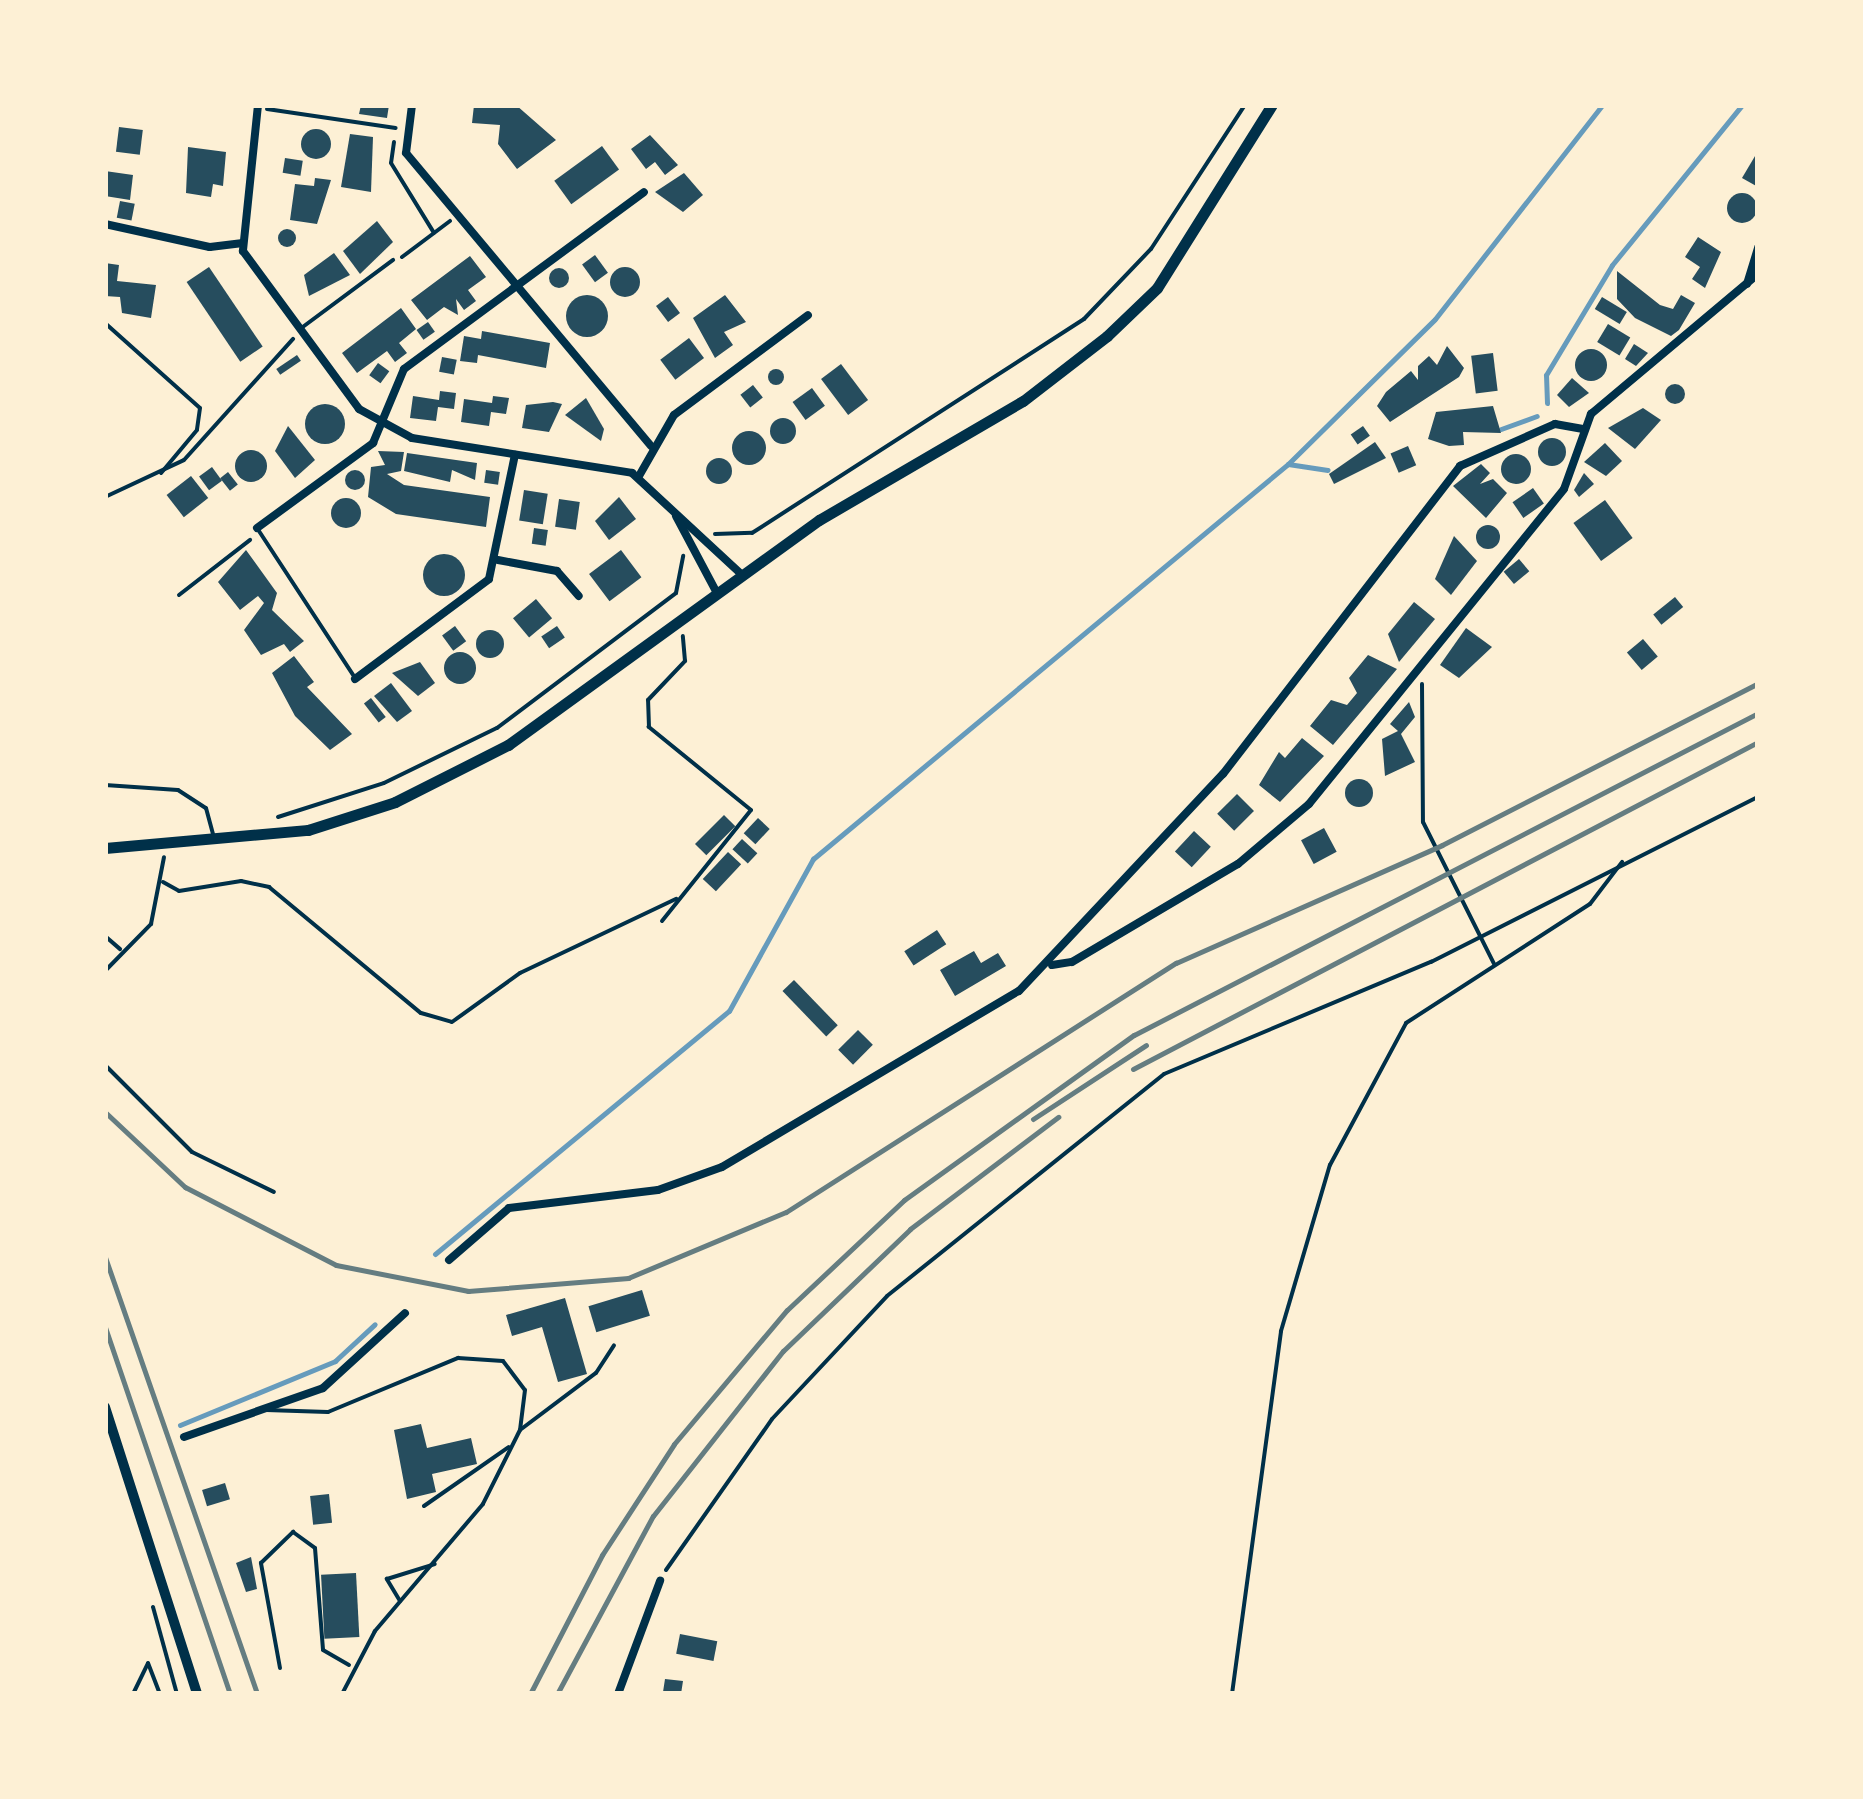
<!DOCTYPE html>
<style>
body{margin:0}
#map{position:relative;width:1863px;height:1799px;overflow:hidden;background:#fdf0d5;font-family:Lora,serif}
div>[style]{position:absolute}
.stream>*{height:5px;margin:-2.5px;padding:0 2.5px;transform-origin:2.5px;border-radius:2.5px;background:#669bbc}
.building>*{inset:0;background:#264d5e;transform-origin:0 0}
.round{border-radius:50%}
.path>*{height:4px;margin:-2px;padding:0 2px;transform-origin:2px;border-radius:2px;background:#003049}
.service>*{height:4px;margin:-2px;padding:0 2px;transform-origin:2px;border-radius:2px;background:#003049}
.minor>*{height:8px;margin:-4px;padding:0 4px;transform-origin:4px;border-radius:4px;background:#003049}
.tertiary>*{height:10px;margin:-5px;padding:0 5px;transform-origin:5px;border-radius:5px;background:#003049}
.secondary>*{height:11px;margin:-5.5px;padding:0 5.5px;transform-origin:5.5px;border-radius:5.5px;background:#003049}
.rail>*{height:5px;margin:-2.5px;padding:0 2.5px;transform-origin:2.5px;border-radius:2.5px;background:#657d81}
span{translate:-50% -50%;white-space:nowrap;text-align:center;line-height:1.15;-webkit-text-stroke:10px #fdf0d5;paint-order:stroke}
.frame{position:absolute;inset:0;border:108px solid #fdf0d5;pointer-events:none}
</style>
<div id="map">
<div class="stream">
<div style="left:1547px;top:403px;width:28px;rotate:-92deg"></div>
<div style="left:1546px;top:375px;width:128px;rotate:-59deg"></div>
<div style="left:1612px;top:265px;width:206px;rotate:-50.9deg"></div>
<div style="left:1501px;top:429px;width:38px;rotate:-20deg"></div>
<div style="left:1288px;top:464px;width:40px;rotate:8.5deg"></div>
<div style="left:435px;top:1254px;width:381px;rotate:-39.6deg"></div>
<div style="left:729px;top:1011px;width:174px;rotate:-61.1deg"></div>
<div style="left:813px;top:859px;width:618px;rotate:-39.75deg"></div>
<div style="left:1288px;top:464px;width:206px;rotate:-44.6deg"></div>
<div style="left:1435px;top:319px;width:271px;rotate:-52deg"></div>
<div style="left:180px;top:1425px;width:168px;rotate:-22.4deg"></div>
<div style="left:335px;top:1361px;width:54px;rotate:-42.8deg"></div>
</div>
<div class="building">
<div style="clip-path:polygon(361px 105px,389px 105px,387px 118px,359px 114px)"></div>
<div style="clip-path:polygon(474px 105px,516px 105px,556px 140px,517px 169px,498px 144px,500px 125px,472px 123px)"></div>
<div style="left:119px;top:127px;width:24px;height:25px;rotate:7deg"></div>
<div class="round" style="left:301px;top:129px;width:30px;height:30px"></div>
<div style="clip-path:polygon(350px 134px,373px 137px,371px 192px,341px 187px)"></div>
<div style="clip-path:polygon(650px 135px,678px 165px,665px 175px,655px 162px,646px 169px,631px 149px)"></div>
<div style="left:602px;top:146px;width:29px;height:59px;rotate:54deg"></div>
<div style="clip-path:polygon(188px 147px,226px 152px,223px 186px,213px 184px,211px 197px,186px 193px)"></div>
<div style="clip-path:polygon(1758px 151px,1758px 187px,1742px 178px)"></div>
<div style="left:285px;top:158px;width:18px;height:15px;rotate:9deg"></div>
<div style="clip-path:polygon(105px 171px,133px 175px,130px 200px,105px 196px)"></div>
<div style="clip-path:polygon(684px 173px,703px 195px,683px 212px,655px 192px)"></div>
<div style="clip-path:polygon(315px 178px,331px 180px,317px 224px,290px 220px,295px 184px,314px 186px)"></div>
<div class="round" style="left:1727px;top:193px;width:30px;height:30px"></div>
<div style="left:120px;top:201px;width:15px;height:17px;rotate:11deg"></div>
<div style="clip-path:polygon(377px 221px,393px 242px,360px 274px,343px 251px)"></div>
<div class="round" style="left:278px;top:229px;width:18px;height:18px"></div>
<div style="clip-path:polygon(1698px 237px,1721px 252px,1705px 288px,1692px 279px,1700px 267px,1685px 257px)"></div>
<div style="clip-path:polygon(334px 253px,350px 275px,309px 296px,304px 275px)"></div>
<div style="left:595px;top:255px;width:22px;height:16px;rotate:54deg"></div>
<div style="clip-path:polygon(470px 256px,486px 277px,468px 290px,476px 301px,464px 310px,456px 299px,458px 315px,444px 307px,427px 320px,411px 300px)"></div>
<div style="clip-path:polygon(105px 263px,119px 265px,117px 281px,156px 285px,151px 318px,122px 313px,120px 297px,105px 296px)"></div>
<div class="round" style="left:610px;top:267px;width:30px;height:30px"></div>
<div style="left:209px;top:267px;width:96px;height:27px;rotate:56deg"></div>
<div class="round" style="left:549px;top:268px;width:20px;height:20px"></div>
<div style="clip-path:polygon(1617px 271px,1660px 305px,1673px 309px,1681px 295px,1695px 303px,1679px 330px,1671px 336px,1635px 318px,1617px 299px)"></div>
<div class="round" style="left:566px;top:295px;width:42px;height:42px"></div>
<div style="clip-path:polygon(725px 295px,746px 322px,724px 332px,733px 345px,715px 358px,693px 318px)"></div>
<div style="left:668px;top:297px;width:20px;height:15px;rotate:53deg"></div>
<div style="left:1602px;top:297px;width:29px;height:14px;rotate:31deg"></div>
<div style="clip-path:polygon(401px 308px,416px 329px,399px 343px,407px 353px,395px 362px,387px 351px,357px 373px,342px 353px)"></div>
<div style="left:428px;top:322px;width:12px;height:14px;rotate:55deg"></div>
<div style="left:1608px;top:324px;width:26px;height:21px;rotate:31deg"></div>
<div style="clip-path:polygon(482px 331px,550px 343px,546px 368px,478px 355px,477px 363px,460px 361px,464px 336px,481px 339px)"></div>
<div style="left:689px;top:338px;width:25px;height:36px;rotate:53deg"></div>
<div style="clip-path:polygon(1634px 344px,1648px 353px,1636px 366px,1625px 359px)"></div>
<div style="clip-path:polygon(1447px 346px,1464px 368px,1459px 377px,1390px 422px,1377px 406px,1386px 392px,1411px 371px,1418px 380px,1418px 366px,1429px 356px,1437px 365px)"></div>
<div class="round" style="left:1575px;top:349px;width:32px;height:32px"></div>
<div style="left:1493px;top:353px;width:38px;height:22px;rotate:83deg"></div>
<div style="left:297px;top:355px;width:7px;height:25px;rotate:56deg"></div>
<div style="left:442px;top:357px;width:15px;height:15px;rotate:11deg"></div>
<div style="left:378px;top:363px;width:14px;height:15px;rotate:36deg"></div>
<div style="left:841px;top:364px;width:45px;height:25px;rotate:53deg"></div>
<div class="round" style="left:768px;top:369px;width:16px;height:16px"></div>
<div style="clip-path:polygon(1572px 378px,1589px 393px,1569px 407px,1557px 395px)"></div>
<div class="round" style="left:1665px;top:384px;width:20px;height:20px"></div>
<div style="left:753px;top:385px;width:16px;height:16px;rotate:52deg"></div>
<div style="left:812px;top:388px;width:22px;height:24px;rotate:54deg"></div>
<div style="clip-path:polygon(440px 391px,456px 393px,454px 409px,438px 407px,436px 421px,410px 418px,413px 396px,439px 400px)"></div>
<div style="clip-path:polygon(493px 396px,509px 398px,506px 414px,491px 412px,489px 426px,461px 422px,464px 399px,492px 403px)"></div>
<div style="clip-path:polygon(586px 398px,604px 429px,601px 441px,565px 415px)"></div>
<div style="clip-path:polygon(553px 402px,562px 404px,549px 432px,522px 428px,526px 405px)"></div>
<div class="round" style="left:305px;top:404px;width:40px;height:40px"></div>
<div style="clip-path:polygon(1493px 406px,1501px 433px,1463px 432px,1464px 445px,1449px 446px,1428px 439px,1436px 412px)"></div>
<div style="clip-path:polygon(1643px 408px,1661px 420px,1635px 449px,1608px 428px)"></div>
<div class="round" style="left:770px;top:418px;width:26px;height:26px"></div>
<div style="clip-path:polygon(288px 426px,315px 460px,295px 478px,275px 451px)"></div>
<div style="left:1363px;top:426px;width:12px;height:15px;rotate:55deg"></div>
<div class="round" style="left:732px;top:431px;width:34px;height:34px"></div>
<div class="round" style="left:1538px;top:438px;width:28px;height:28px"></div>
<div style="clip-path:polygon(1375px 442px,1386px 458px,1334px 484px,1329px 474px)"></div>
<div style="clip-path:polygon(1605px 443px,1622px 461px,1606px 476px,1584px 462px)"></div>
<div style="left:1408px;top:446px;width:21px;height:19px;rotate:67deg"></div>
<div class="round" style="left:235px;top:450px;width:32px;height:32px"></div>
<div style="clip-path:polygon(378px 451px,404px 452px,401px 471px,387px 474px,404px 485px,490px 497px,486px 527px,396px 514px,368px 497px,371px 467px,385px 465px)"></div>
<div style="clip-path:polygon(407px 453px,477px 463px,475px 480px,452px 470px,450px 482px,404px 471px)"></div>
<div class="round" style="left:1501px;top:454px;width:30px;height:30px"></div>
<div class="round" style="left:706px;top:458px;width:26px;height:26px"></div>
<div style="clip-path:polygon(1481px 464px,1490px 473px,1480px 484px,1493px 479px,1507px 493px,1486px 518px,1453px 486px)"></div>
<div style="left:212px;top:467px;width:17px;height:16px;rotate:54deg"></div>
<div class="round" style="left:345px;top:470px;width:20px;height:20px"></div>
<div style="left:486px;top:470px;width:14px;height:13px;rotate:8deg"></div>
<div style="left:228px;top:472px;width:16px;height:10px;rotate:52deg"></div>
<div style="clip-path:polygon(1584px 473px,1594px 484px,1579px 497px,1574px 490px)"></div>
<div style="left:191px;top:476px;width:28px;height:31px;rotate:52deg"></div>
<div style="left:1533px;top:488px;width:19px;height:25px;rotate:55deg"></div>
<div style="left:524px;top:490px;width:24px;height:31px;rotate:9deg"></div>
<div style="clip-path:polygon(619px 497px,636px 519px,609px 540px,595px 521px)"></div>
<div class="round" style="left:331px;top:498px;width:30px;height:30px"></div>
<div style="left:559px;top:499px;width:21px;height:28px;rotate:8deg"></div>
<div style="left:1605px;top:500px;width:47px;height:39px;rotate:54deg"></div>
<div class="round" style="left:1476px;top:525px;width:24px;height:24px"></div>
<div style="left:534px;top:528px;width:14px;height:16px;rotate:8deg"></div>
<div style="clip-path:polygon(1454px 536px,1477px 561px,1451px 595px,1435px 579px)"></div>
<div style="clip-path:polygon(246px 550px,277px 593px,272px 610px,304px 641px,290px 652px,284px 644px,261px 655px,244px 630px,264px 603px,258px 596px,240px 610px,218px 582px)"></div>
<div style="left:621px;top:550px;width:34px;height:40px;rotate:53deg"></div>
<div class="round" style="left:423px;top:554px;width:42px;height:42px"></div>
<div style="left:1519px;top:559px;width:16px;height:20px;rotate:50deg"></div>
<div style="left:1675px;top:597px;width:13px;height:28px;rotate:51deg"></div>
<div style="left:536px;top:599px;width:25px;height:30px;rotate:50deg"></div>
<div style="clip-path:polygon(1414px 602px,1435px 619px,1399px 662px,1388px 634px)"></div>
<div style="left:455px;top:626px;width:19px;height:16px;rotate:54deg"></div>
<div style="left:557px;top:626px;width:14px;height:19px;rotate:56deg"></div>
<div style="clip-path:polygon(1466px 628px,1492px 647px,1459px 678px,1440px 665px)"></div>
<div class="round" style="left:476px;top:630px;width:28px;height:28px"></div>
<div style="left:1643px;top:639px;width:23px;height:21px;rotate:50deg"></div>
<div class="round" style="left:444px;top:652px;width:32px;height:32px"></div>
<div style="clip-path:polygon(1368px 655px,1397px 669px,1333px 745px,1310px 726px,1331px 700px,1347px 705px,1357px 693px,1349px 678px)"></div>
<div style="clip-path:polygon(294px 656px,314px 682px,307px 687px,352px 734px,330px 750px,295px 716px,272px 673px)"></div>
<div style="clip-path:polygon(420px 662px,435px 683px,418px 696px,392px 673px)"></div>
<div style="clip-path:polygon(391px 683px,412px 711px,397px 722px,374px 696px)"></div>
<div style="left:371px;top:698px;width:24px;height:9px;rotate:52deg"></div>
<div style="clip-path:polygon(1409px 702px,1415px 717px,1401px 734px,1415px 762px,1385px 776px,1382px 739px,1398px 731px,1390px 724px)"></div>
<div style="clip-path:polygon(1302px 738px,1324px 756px,1280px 802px,1259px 785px,1279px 752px,1285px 758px)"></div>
<div class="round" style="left:1345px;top:779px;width:28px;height:28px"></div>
<div style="left:1237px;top:794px;width:24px;height:28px;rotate:45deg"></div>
<div style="left:724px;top:815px;width:16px;height:41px;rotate:45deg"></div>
<div style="left:758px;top:818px;width:16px;height:21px;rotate:43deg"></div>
<div style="left:1324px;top:828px;width:27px;height:26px;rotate:62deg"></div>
<div style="left:1194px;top:831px;width:23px;height:28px;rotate:43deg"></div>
<div style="left:742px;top:839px;width:21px;height:14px;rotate:43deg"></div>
<div style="left:728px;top:852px;width:18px;height:37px;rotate:43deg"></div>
<div style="left:937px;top:930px;width:17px;height:39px;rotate:57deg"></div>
<div style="clip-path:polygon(974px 951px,981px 963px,998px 953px,1006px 966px,955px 996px,940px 970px)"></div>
<div style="left:794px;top:980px;width:63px;height:16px;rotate:46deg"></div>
<div style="left:858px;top:1030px;width:21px;height:28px;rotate:45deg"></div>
<div style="left:642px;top:1290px;width:27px;height:56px;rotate:73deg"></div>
<div style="clip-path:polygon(565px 1298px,587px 1374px,558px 1382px,542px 1327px,512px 1336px,506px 1315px)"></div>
<div style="clip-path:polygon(421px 1424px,427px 1448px,471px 1438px,477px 1464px,432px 1474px,436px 1492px,407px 1499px,394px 1430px)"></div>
<div style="left:225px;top:1483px;width:17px;height:24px;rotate:73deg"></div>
<div style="left:329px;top:1494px;width:29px;height:19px;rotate:84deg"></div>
<div style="clip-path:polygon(251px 1557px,257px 1589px,246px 1592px,236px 1563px)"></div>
<div style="left:356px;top:1573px;width:64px;height:35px;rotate:87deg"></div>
<div style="left:680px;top:1634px;width:38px;height:20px;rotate:11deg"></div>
<div style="clip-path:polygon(665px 1679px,683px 1681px,681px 1694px,647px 1694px,663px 1692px)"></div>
</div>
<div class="path">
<div style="left:267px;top:109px;width:130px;rotate:8.4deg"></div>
<div style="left:394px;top:142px;width:21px;rotate:98deg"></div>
<div style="left:391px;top:163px;width:82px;rotate:58.4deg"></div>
<div style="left:402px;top:257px;width:60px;rotate:-36.9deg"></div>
<div style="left:105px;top:323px;width:127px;rotate:41.8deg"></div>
<div style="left:200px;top:408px;width:22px;rotate:98deg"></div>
<div style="left:197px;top:430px;width:56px;rotate:129.9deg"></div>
<div style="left:105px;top:497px;width:87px;rotate:-25.1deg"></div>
<div style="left:184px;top:460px;width:163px;rotate:-48deg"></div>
<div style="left:715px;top:534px;width:37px;rotate:-2deg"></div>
<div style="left:752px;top:533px;width:395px;rotate:-32.8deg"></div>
<div style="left:1084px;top:319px;width:97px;rotate:-46.3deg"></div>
<div style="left:1151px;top:249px;width:172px;rotate:-56.9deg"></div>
<div style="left:179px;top:595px;width:90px;rotate:-37.8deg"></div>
<div style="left:1422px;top:684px;width:138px;rotate:89.6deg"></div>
<div style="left:1423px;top:822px;width:159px;rotate:63.4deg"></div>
<div style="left:278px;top:817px;width:111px;rotate:-17.8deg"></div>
<div style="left:384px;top:783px;width:126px;rotate:-26deg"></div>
<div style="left:497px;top:728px;width:224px;rotate:-37deg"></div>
<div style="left:676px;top:593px;width:38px;rotate:-79deg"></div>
<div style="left:163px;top:882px;width:18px;rotate:29deg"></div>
<div style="left:179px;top:891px;width:63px;rotate:-9.2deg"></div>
<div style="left:241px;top:881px;width:29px;rotate:12deg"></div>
<div style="left:269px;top:887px;width:197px;rotate:39.7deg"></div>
<div style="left:421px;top:1013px;width:32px;rotate:16deg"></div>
<div style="left:452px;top:1022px;width:84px;rotate:-35.8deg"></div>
<div style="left:520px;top:973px;width:173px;rotate:-25.4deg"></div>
<div style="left:662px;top:921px;width:142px;rotate:-51.3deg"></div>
<div style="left:751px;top:810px;width:132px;rotate:-140.9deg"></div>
<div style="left:649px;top:727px;width:27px;rotate:-92deg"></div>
<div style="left:648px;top:700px;width:54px;rotate:-46.5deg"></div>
<div style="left:685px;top:661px;width:25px;rotate:-95deg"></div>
<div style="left:105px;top:936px;width:20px;rotate:41deg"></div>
<div style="left:105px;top:971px;width:66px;rotate:-45.6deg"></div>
<div style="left:151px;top:924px;width:68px;rotate:-79deg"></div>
<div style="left:105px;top:1065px;width:123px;rotate:45deg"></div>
<div style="left:192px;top:1152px;width:91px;rotate:26deg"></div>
<div style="left:666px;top:1570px;width:184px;rotate:-54.9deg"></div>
<div style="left:772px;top:1419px;width:168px;rotate:-46.9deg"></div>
<div style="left:887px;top:1296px;width:355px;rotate:-38.7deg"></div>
<div style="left:1164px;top:1074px;width:290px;rotate:-22.8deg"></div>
<div style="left:1431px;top:962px;width:366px;rotate:-26.8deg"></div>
<div style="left:153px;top:1607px;width:90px;rotate:74.6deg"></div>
<div style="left:133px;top:1694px;width:34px;rotate:-64deg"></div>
<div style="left:148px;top:1663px;width:33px;rotate:69deg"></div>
<div style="left:1232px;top:1694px;width:366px;rotate:-82.3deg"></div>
<div style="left:1281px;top:1331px;width:173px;rotate:-73.6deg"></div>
<div style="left:1330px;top:1165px;width:161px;rotate:-61.8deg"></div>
<div style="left:1406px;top:1023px;width:219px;rotate:-32.9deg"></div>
<div style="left:1590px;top:904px;width:53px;rotate:-52.7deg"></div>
</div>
<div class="service">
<div style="left:300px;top:329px;width:116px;rotate:-36.6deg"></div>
<div style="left:257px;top:528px;width:179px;rotate:56.8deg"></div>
<div style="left:105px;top:785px;width:73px;rotate:3.9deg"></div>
<div style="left:178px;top:790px;width:33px;rotate:33deg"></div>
<div style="left:206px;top:808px;width:27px;rotate:75deg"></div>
<div style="left:266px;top:1410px;width:62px;rotate:1.8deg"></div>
<div style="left:328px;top:1412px;width:141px;rotate:-22.6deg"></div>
<div style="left:458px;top:1358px;width:45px;rotate:3.8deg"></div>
<div style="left:503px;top:1361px;width:36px;rotate:53deg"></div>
<div style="left:525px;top:1390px;width:40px;rotate:97.1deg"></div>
<div style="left:520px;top:1430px;width:83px;rotate:116.6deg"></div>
<div style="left:483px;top:1504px;width:167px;rotate:130.4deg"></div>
<div style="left:375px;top:1631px;width:71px;rotate:117.6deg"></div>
<div style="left:520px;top:1430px;width:95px;rotate:-36.9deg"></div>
<div style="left:596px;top:1373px;width:33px;rotate:-57deg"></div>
<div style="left:424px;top:1506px;width:103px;rotate:-34.8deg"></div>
<div style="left:400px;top:1601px;width:26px;rotate:-121deg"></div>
<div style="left:387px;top:1579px;width:50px;rotate:-17.4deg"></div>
<div style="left:280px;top:1668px;width:107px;rotate:-100.3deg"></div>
<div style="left:261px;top:1563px;width:45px;rotate:-44.1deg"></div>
<div style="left:293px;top:1532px;width:27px;rotate:36deg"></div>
<div style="left:315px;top:1548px;width:102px;rotate:85.5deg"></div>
<div style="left:323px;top:1650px;width:30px;rotate:30deg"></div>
</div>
<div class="minor">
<div style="left:258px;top:105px;width:147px;rotate:95.9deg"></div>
<div style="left:243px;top:251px;width:196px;rotate:53.7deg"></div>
<div style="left:359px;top:409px;width:60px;rotate:28.7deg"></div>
<div style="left:412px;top:438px;width:223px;rotate:9deg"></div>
<div style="left:632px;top:473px;width:150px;rotate:42.8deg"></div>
<div style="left:412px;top:105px;width:48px;rotate:97.1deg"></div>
<div style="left:406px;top:153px;width:382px;rotate:50.1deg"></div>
<div style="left:105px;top:224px;width:107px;rotate:12.4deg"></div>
<div style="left:210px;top:247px;width:31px;rotate:-7deg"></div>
<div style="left:1747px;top:284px;width:39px;rotate:-73deg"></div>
<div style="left:639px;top:476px;width:70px;rotate:-60.2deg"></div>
<div style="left:674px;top:415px;width:167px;rotate:-36.7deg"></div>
<div style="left:676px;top:516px;width:87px;rotate:62deg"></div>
<div style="left:257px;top:528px;width:144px;rotate:-36.2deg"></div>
<div style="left:373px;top:443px;width:80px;rotate:-67.3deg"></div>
<div style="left:404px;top:369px;width:298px;rotate:-36.4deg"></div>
<div style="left:498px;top:560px;width:60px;rotate:10.6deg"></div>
<div style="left:557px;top:571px;width:33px;rotate:49deg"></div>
<div style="left:355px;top:679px;width:167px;rotate:-36.7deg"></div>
<div style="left:489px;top:579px;width:127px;rotate:-78.2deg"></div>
<div style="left:1052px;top:965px;width:20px;rotate:-9deg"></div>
<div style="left:1072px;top:962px;width:193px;rotate:-30.6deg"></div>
<div style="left:1238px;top:864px;width:93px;rotate:-40.2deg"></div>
<div style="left:1309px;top:804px;width:405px;rotate:-51deg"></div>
<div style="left:1564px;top:489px;width:80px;rotate:-70.2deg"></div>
<div style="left:1591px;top:414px;width:218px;rotate:-40deg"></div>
<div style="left:449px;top:1260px;width:79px;rotate:-40.9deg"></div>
<div style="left:509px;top:1208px;width:150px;rotate:-6.9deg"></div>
<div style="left:658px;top:1190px;width:68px;rotate:-19.8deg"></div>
<div style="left:722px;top:1167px;width:345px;rotate:-30.7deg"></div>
<div style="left:1019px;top:991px;width:298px;rotate:-46.8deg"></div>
<div style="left:1223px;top:774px;width:389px;rotate:-52.4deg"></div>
<div style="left:1460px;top:466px;width:104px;rotate:-23.9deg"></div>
<div style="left:1555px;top:424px;width:27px;rotate:10deg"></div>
<div style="left:184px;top:1437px;width:147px;rotate:-19.4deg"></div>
<div style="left:323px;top:1388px;width:111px;rotate:-42.4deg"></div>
<div style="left:618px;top:1694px;width:121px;rotate:-69.6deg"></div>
</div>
<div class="tertiary">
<div style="left:105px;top:1407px;width:301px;rotate:72.2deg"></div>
</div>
<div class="secondary">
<div style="left:105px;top:848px;width:204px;rotate:-5.1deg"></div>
<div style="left:308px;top:830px;width:91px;rotate:-17.8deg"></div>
<div style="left:395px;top:802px;width:127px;rotate:-26.8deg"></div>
<div style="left:508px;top:745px;width:384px;rotate:-35.9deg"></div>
<div style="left:819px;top:520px;width:236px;rotate:-30.3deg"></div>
<div style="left:1023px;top:401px;width:106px;rotate:-37.7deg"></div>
<div style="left:1107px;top:336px;width:69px;rotate:-43.8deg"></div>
<div style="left:1157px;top:288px;width:216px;rotate:-57.9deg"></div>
</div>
<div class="rail">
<div style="left:1133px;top:1069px;width:705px;rotate:-27.62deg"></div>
<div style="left:105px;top:1112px;width:110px;rotate:43.2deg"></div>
<div style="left:185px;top:1187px;width:170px;rotate:27.3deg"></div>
<div style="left:336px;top:1265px;width:135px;rotate:11.1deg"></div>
<div style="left:468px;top:1291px;width:161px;rotate:-4.6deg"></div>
<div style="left:628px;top:1278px;width:171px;rotate:-22.7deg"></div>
<div style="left:786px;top:1212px;width:463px;rotate:-32.6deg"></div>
<div style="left:1176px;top:963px;width:291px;rotate:-23.9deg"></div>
<div style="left:1442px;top:845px;width:355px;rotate:-27.1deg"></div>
<div style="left:1033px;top:1119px;width:135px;rotate:-33.2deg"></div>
<div style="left:105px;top:1257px;width:463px;rotate:70.8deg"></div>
<div style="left:105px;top:1327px;width:388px;rotate:71.2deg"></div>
<div style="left:530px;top:1694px;width:157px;rotate:-62.6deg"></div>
<div style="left:602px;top:1555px;width:132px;rotate:-57deg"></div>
<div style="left:674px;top:1444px;width:175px;rotate:-49.9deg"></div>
<div style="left:787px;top:1310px;width:161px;rotate:-43.2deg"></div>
<div style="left:904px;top:1200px;width:283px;rotate:-35.7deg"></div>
<div style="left:1134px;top:1035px;width:702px;rotate:-27.29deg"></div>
<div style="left:557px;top:1694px;width:202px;rotate:-61.7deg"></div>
<div style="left:653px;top:1516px;width:210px;rotate:-51.8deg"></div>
<div style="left:783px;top:1351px;width:176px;rotate:-43.8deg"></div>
<div style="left:910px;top:1229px;width:186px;rotate:-37.1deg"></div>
</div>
<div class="frame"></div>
</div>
